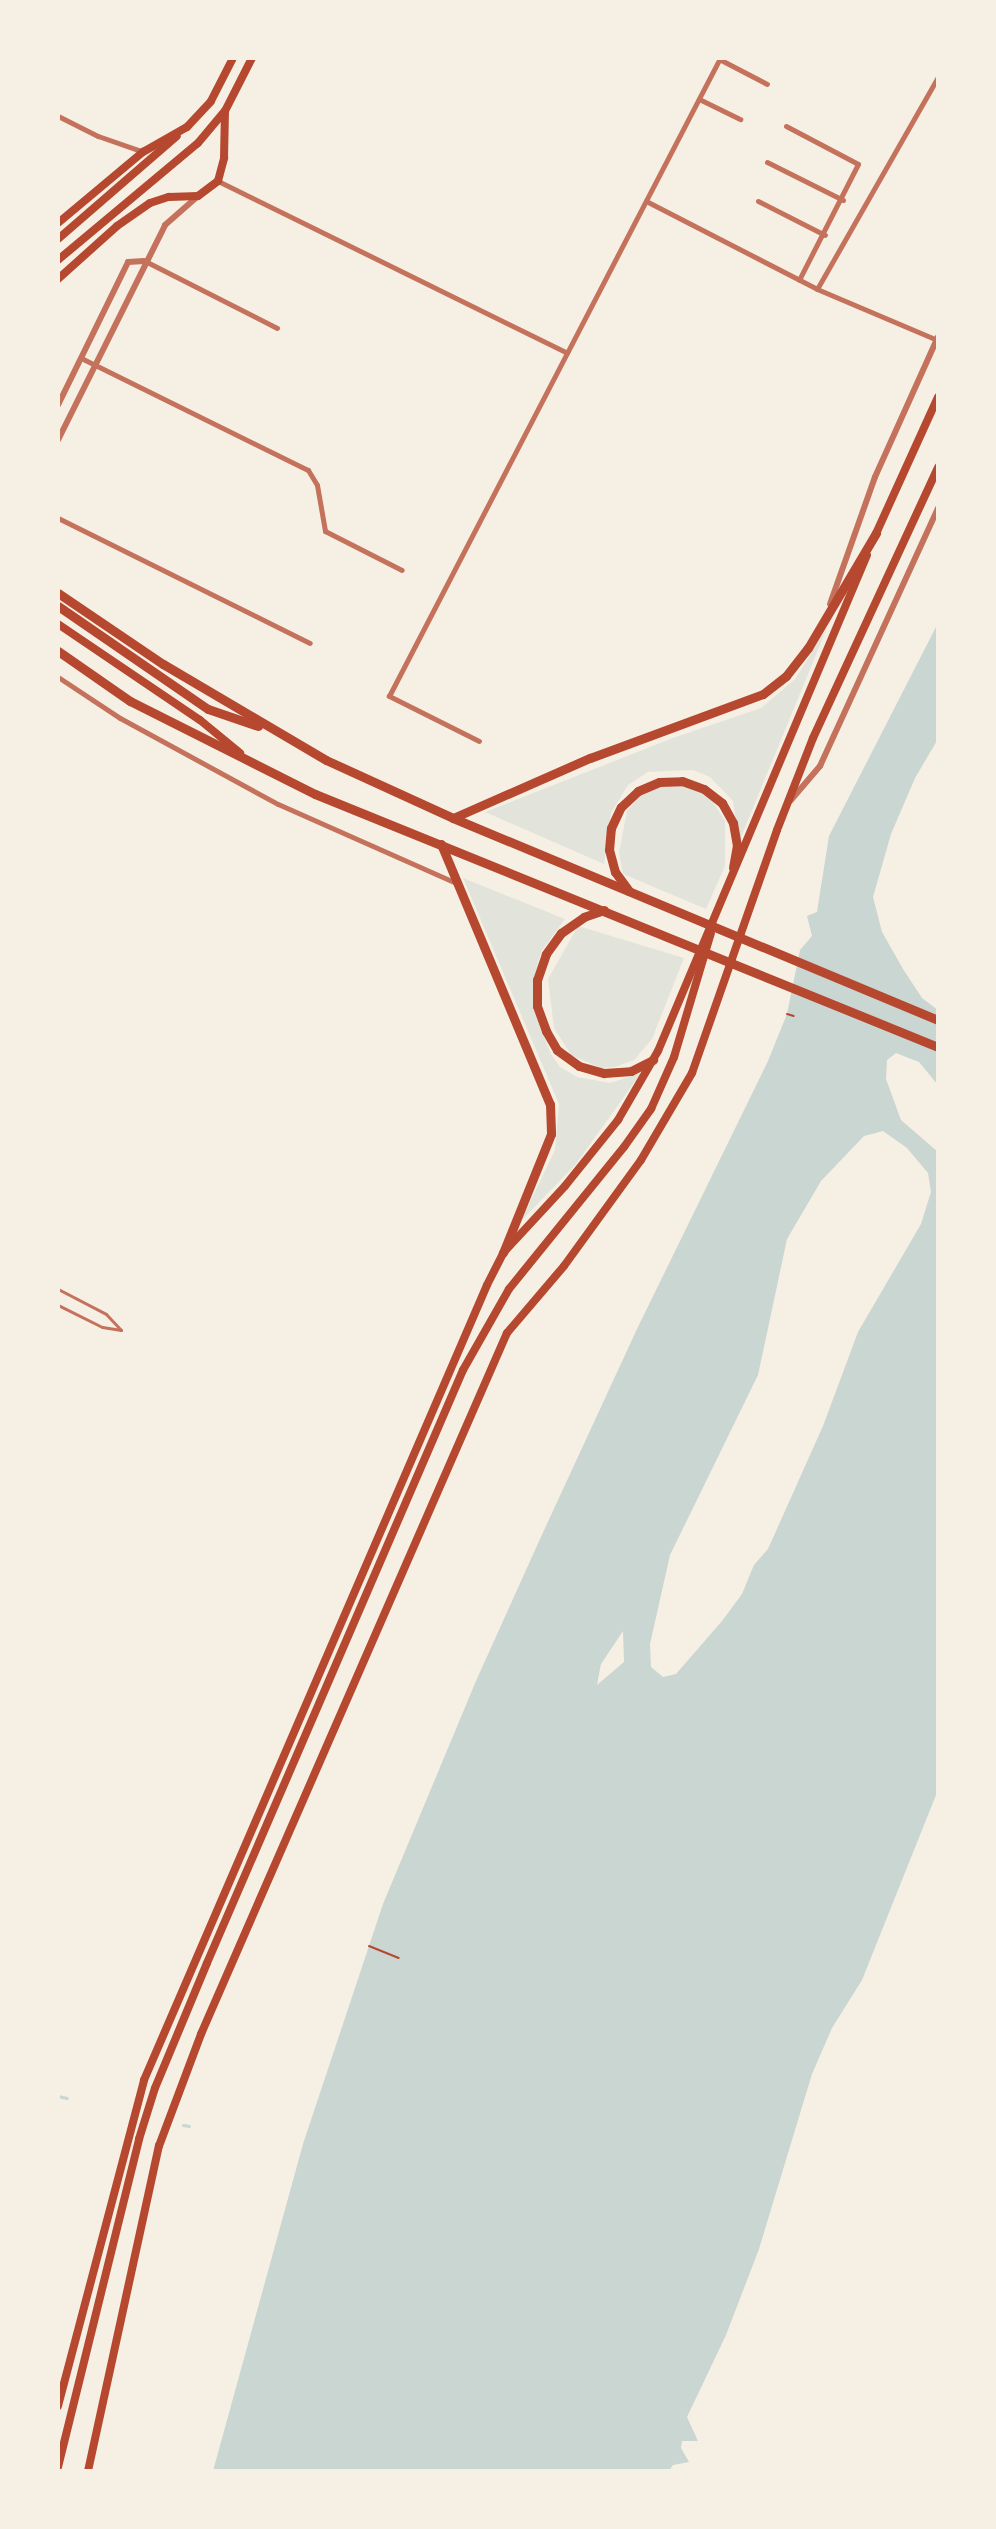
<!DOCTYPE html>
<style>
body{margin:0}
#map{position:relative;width:996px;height:2529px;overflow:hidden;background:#f6efe4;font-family:"Archivo Narrow",sans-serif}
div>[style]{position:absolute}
.green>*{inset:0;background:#e2e4dc}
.water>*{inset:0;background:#c9d6d2}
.stream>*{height:3px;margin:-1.5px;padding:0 1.5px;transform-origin:1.5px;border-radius:1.5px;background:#c9d6d2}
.path>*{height:2px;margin:-1px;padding:0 1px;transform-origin:1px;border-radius:1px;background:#b5482f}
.service>*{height:3px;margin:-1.5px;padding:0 1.5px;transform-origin:1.5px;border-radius:1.5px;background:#c5725c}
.minor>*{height:5px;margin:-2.5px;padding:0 2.5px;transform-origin:2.5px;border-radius:2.5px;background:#c5725c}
.tertiary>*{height:6px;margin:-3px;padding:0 3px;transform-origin:3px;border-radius:3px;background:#c5725c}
.primary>*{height:8px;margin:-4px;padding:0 4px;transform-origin:4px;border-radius:4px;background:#b5482f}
.trunk>*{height:9px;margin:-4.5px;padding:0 4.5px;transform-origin:4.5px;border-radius:4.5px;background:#b5482f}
span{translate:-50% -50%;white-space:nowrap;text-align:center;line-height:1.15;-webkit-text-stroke:6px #f6efe4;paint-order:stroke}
.frame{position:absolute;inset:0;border:60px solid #f6efe4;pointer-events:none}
</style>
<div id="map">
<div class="green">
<div style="clip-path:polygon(827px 628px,739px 842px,733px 801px,710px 777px,693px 770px,648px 772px,628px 785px,611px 813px,604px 864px,485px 812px,673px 738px,761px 708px,795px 679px)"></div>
<div style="clip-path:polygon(679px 781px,708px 794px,725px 821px,725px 866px,706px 909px,623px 874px,619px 853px,627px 811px,646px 790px)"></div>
<div style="clip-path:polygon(463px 878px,565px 919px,541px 952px,533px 982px,538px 1022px,551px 1054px,560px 1067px,577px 1077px,610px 1083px,641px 1073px,576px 1164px,521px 1221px,555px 1150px,559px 1104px)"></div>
<div style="clip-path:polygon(578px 926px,684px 958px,652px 1039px,634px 1060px,615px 1067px,601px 1068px,571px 1055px,554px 1028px,548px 979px)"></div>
</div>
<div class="water">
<div style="clip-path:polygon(evenodd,938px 623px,938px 739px,915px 778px,891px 834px,873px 897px,882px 932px,903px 969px,922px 998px,938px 1010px,938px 1085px,919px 1062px,896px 1053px,887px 1060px,886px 1079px,901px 1120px,938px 1152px,938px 1790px,862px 1980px,832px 2028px,812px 2074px,759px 2249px,726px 2335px,687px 2417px,698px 2441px,682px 2441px,681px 2448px,689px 2462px,673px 2465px,669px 2471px,213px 2471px,303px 2144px,383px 1904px,476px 1681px,540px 1539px,637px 1329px,768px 1061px,787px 1014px,800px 950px,812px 936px,807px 916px,817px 912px,829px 836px,938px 623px,883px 1131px,907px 1148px,928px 1173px,931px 1192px,921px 1224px,858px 1332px,823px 1426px,768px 1549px,754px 1565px,742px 1594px,722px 1621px,676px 1674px,663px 1677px,651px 1667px,650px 1644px,670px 1555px,758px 1375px,787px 1239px,821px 1181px,864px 1136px,883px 1131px,938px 623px,623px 1631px,624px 1662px,597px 1685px,601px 1664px,623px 1631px)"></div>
</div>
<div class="stream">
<div style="left:58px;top:2096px;width:9px;rotate:13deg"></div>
<div style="left:183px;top:2125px;width:6px;rotate:9deg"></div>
</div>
<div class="path">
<div style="left:787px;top:1014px;width:7px;rotate:16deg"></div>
<div style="left:369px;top:1946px;width:32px;rotate:22deg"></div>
</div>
<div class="service">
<div style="left:58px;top:1289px;width:54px;rotate:27.5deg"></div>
<div style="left:106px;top:1314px;width:22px;rotate:47deg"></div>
<div style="left:121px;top:1330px;width:19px;rotate:-171deg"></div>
<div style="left:102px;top:1327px;width:49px;rotate:-153.4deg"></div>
</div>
<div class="minor">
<div style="left:719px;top:59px;width:54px;rotate:27.5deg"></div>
<div style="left:699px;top:99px;width:46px;rotate:26deg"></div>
<div style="left:58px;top:116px;width:45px;rotate:26.6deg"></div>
<div style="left:98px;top:136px;width:46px;rotate:19.2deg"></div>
<div style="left:786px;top:126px;width:81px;rotate:27.8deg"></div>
<div style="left:858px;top:164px;width:130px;rotate:117deg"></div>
<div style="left:767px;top:162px;width:85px;rotate:26.6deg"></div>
<div style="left:218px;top:181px;width:389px;rotate:26.2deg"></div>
<div style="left:646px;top:201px;width:192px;rotate:27.2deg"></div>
<div style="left:817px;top:289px;width:130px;rotate:23deg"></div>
<div style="left:758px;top:201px;width:75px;rotate:26.9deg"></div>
<div style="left:145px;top:261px;width:148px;rotate:26.9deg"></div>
<div style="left:817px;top:289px;width:244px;rotate:-60.3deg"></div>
<div style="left:81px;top:358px;width:253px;rotate:26.3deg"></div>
<div style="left:308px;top:470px;width:17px;rotate:59deg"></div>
<div style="left:317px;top:485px;width:47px;rotate:80.1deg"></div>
<div style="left:325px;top:531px;width:86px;rotate:26.9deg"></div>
<div style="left:58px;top:518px;width:281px;rotate:26.4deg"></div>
<div style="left:58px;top:677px;width:74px;rotate:33.5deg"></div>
<div style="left:120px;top:718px;width:180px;rotate:28.6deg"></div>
<div style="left:278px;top:804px;width:193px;rotate:23.9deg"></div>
<div style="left:479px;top:741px;width:101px;rotate:-153.4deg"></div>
<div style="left:389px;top:696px;width:719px;rotate:-62.58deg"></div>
</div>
<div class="tertiary">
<div style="left:58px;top:405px;width:159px;rotate:-63.9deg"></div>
<div style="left:128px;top:262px;width:16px;rotate:-4deg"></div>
<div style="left:58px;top:440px;width:240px;rotate:-63.5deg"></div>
<div style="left:165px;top:225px;width:44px;rotate:-41.3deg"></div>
<div style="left:830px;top:604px;width:135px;rotate:-70.5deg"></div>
<div style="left:875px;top:477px;width:154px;rotate:-65.8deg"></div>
<div style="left:791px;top:800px;width:45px;rotate:-49.5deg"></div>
<div style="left:820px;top:766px;width:284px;rotate:-65.4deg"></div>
</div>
<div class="primary">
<div style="left:58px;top:223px;width:111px;rotate:-39.9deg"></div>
<div style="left:143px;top:152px;width:51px;rotate:-29.6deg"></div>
<div style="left:187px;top:127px;width:35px;rotate:-47deg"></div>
<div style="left:211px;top:101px;width:48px;rotate:-62.9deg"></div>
<div style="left:58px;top:239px;width:157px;rotate:-40.9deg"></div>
<div style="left:58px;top:260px;width:182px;rotate:-39.9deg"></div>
<div style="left:198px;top:143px;width:40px;rotate:-50deg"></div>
<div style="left:58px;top:279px;width:79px;rotate:-41.9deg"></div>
<div style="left:117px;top:226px;width:40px;rotate:-34.9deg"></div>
<div style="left:150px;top:203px;width:20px;rotate:-18deg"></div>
<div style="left:169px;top:197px;width:29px;rotate:-2deg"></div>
<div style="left:198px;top:196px;width:25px;rotate:-37deg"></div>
<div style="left:218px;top:181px;width:24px;rotate:-75deg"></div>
<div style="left:224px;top:158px;width:47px;rotate:-88.8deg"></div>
<div style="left:225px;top:111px;width:59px;rotate:-63deg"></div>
<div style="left:874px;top:538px;width:155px;rotate:-65.6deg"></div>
<div style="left:58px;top:624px;width:171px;rotate:34.1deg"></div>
<div style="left:200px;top:720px;width:52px;rotate:39.5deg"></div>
<div style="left:58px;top:2406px;width:337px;rotate:-75.2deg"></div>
<div style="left:144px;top:2080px;width:866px;rotate:-66.66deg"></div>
<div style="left:487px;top:1285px;width:36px;rotate:-63deg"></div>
<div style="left:503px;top:1253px;width:91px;rotate:-47.2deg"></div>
<div style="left:565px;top:1186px;width:85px;rotate:-51.2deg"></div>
<div style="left:618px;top:1120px;width:80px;rotate:-59.9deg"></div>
<div style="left:658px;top:1051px;width:538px;rotate:-67.15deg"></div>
<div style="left:58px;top:2467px;width:338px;rotate:-76.1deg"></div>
<div style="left:139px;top:2139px;width:53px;rotate:-72.6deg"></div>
<div style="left:155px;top:2088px;width:135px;rotate:-67.4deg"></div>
<div style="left:207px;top:1963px;width:646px;rotate:-66.65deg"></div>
<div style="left:463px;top:1370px;width:93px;rotate:-60.4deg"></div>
<div style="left:509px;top:1289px;width:183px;rotate:-51deg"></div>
<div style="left:624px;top:1147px;width:47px;rotate:-54.6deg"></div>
<div style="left:651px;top:1109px;width:57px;rotate:-66.1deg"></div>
<div style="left:674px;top:1057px;width:129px;rotate:-73.4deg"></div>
<div style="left:88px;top:2471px;width:333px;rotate:-77.7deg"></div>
<div style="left:159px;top:2146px;width:120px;rotate:-69.4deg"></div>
<div style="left:201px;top:2034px;width:765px;rotate:-66.42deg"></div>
<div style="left:507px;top:1333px;width:88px;rotate:-49.6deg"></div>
<div style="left:564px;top:1266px;width:131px;rotate:-54deg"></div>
<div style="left:641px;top:1160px;width:101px;rotate:-59.6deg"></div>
<div style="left:692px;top:1073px;width:257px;rotate:-70.7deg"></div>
<div style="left:777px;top:830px;width:99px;rotate:-68.6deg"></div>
<div style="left:813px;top:738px;width:298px;rotate:-65.2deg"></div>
</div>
<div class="trunk">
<div style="left:58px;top:593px;width:127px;rotate:34.1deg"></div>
<div style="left:163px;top:664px;width:189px;rotate:30.5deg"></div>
<div style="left:326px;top:760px;width:140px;rotate:24.5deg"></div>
<div style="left:453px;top:818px;width:525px;rotate:22.61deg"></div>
<div style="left:58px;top:606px;width:182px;rotate:34.5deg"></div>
<div style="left:208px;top:709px;width:53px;rotate:18.8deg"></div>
<div style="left:58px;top:651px;width:88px;rotate:34.8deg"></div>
<div style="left:130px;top:701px;width:207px;rotate:26.7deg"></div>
<div style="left:315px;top:794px;width:672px;rotate:22.1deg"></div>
<div style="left:453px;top:818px;width:150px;rotate:-23.7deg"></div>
<div style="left:590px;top:758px;width:184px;rotate:-20.3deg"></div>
<div style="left:763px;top:694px;width:29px;rotate:-38deg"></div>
<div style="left:786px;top:676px;width:36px;rotate:-52deg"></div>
<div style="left:808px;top:648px;width:134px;rotate:-59.4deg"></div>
<div style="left:441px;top:844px;width:282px;rotate:67.3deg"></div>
<div style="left:550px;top:1104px;width:30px;rotate:88deg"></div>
<div style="left:551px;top:1134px;width:128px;rotate:112deg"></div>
<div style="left:629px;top:891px;width:24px;rotate:-126deg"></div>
<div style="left:615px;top:872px;width:23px;rotate:-105deg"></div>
<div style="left:609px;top:850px;width:22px;rotate:-85deg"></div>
<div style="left:611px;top:828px;width:23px;rotate:-65deg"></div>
<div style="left:621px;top:807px;width:23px;rotate:-43deg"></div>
<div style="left:638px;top:791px;width:23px;rotate:-23deg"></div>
<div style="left:659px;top:782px;width:23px;rotate:-2deg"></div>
<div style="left:682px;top:781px;width:23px;rotate:20deg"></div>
<div style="left:704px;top:789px;width:23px;rotate:38deg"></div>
<div style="left:722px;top:803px;width:23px;rotate:61deg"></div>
<div style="left:733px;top:823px;width:22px;rotate:80deg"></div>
<div style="left:737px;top:845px;width:23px;rotate:100deg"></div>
<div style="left:604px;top:910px;width:21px;rotate:161deg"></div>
<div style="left:584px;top:917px;width:28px;rotate:145deg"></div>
<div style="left:561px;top:933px;width:26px;rotate:126deg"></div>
<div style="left:546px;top:954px;width:28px;rotate:109deg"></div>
<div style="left:537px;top:980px;width:26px;rotate:90deg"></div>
<div style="left:537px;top:1006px;width:27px;rotate:70deg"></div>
<div style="left:546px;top:1031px;width:22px;rotate:60deg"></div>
<div style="left:557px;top:1050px;width:27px;rotate:36deg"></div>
<div style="left:579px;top:1066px;width:26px;rotate:16deg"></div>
<div style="left:604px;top:1073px;width:27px;rotate:-4deg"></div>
<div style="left:631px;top:1071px;width:25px;rotate:-27deg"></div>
</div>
<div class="frame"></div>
</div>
